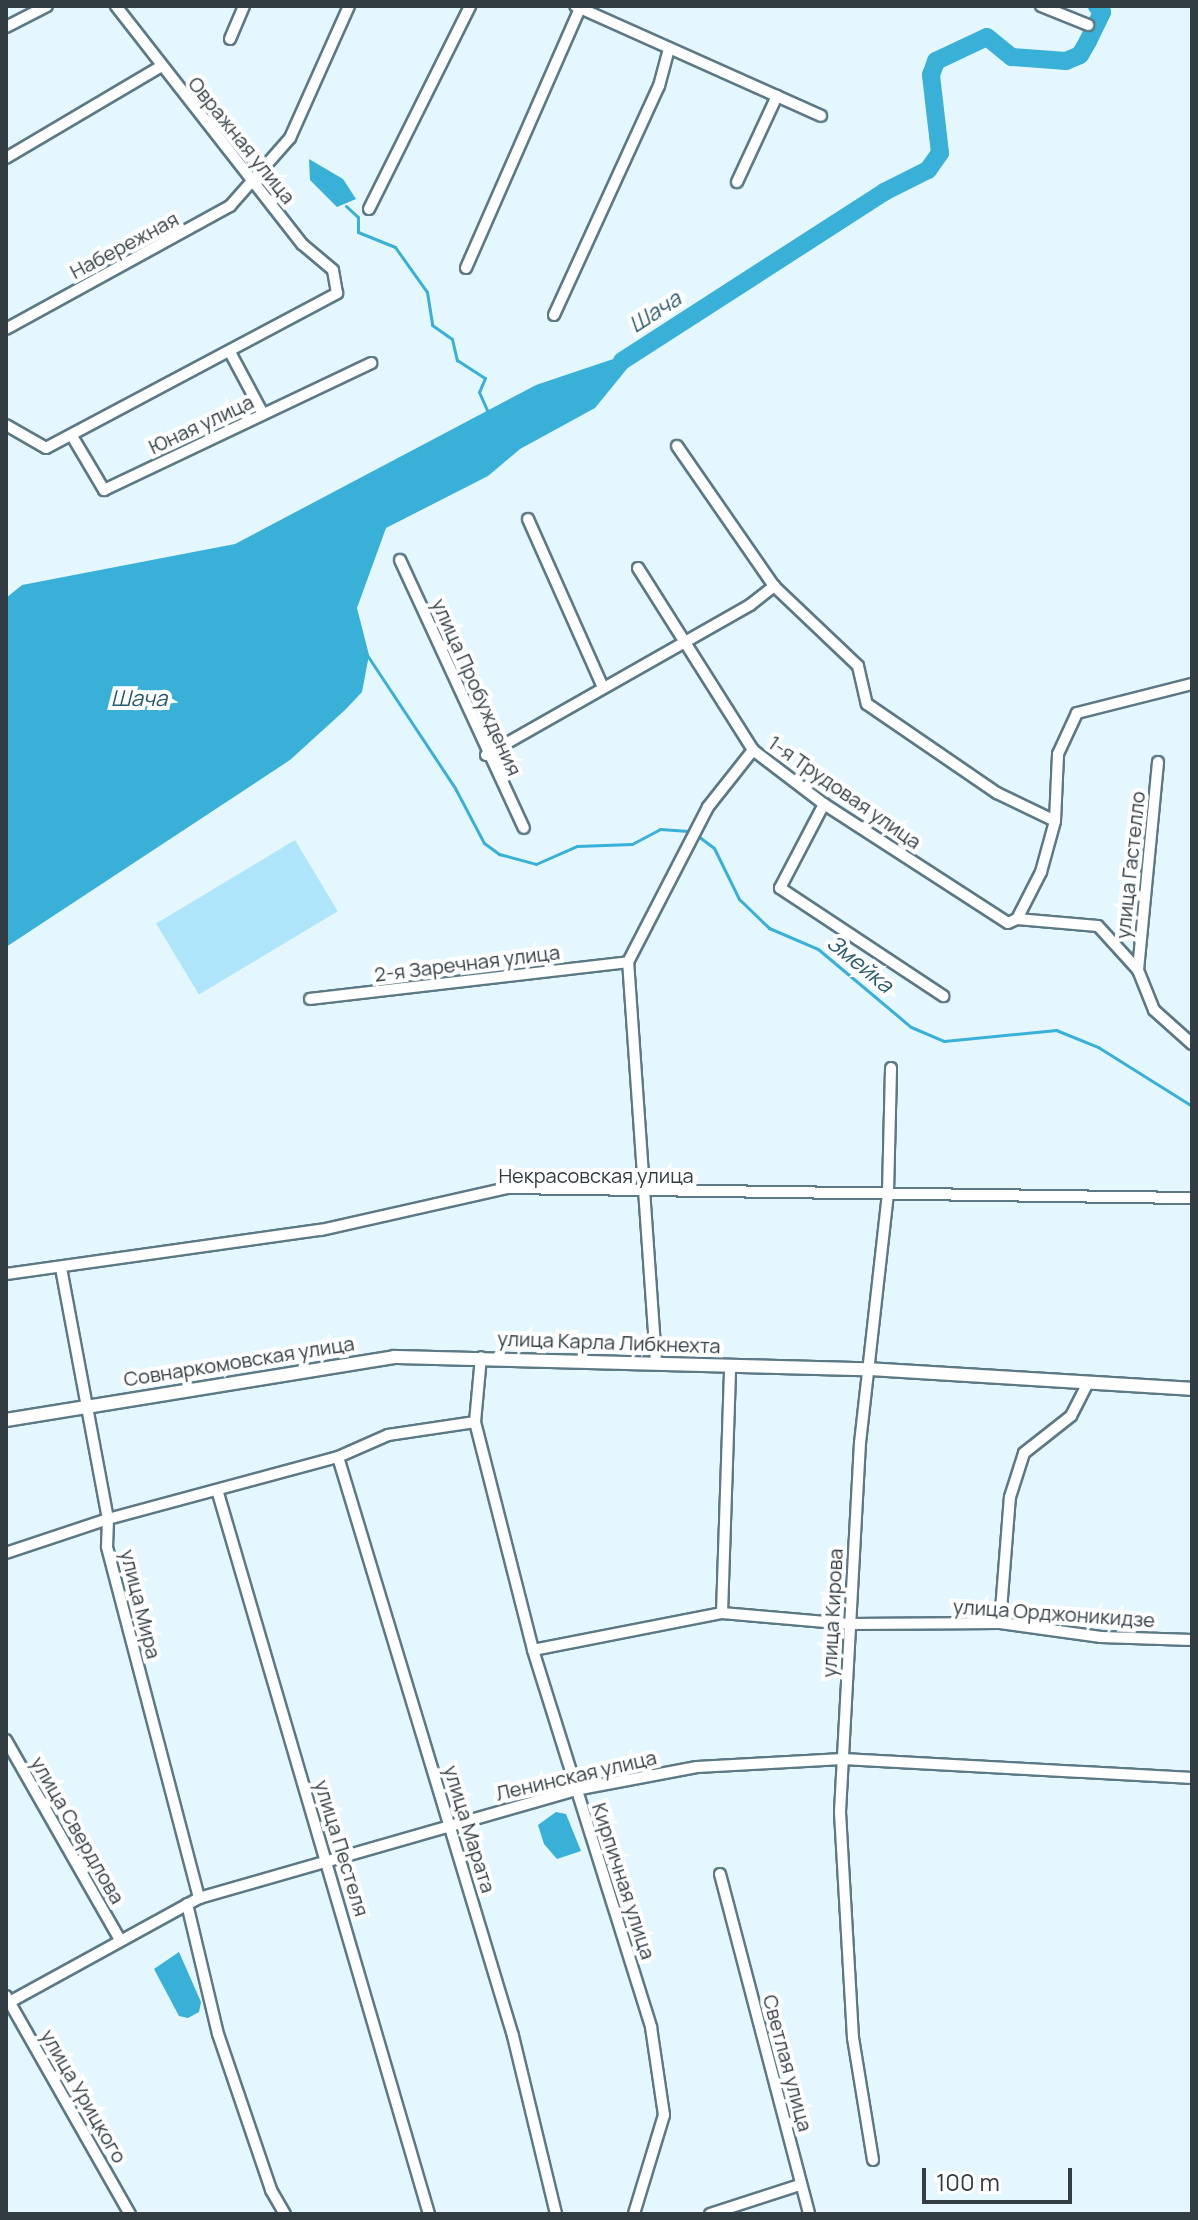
<!DOCTYPE html>
<meta charset="utf-8">
<style>
body{margin:0}
#map{position:relative;width:1198px;height:2220px;overflow:hidden;background:#e4f7ff;font-family:Manrope,sans-serif}
div>[style]{position:absolute}
.green>*{inset:0;background:#afe5fa;transform-origin:0 0}
.water>*{inset:0;background:#38b0d7}
.stream>*{height:3px;margin:-1.5px;padding:0 1.5px;transform-origin:1.5px;border-radius:1.5px;background:#38b0d7}
.river>*{height:18px;margin:-9px;padding:0 9px;transform-origin:9px;border-radius:9px;background:#38b0d7}
.roads{filter:drop-shadow(2px 0 #5c7985) drop-shadow(-2px 0 #5c7985) drop-shadow(0 2px #5c7985) drop-shadow(0 -2px #5c7985)}
.minor>*{height:10px;margin:-5px;padding:0 5px;transform-origin:5px;border-radius:5px;background:#fff}
.tertiary>*{height:12px;margin:-6px;padding:0 6px;transform-origin:6px;border-radius:6px;background:#fff}
span{translate:-50% -50%;white-space:nowrap;text-align:center;line-height:1.15;-webkit-text-stroke:8px #fff;paint-order:stroke}
.street-label{font-size:20px;color:#313d43}
.water-label{font-size:22px;color:#2b5b6c;font-style:italic}
.frame{position:absolute;inset:0;border:8px solid #313d43;pointer-events:none}
.scale{position:absolute;left:922px;top:2168px;width:150px;height:36px;box-sizing:border-box;border:4px solid #313d43;border-top:0;padding-left:10px;font-size:24px;line-height:28px;white-space:nowrap;color:#313d43;-webkit-text-stroke:6px #fff;paint-order:stroke}
</style>
<div id="map">
<div class="green">
<div style="left:295px;top:840px;width:83px;height:162px;rotate:59deg"></div>
</div>
<div class="water">
<div style="clip-path:polygon(309px 159px,343px 179px,356px 199px,337px 207px,310px 180px)"></div>
<div style="clip-path:polygon(643px 349px,595px 408px,520px 449px,488px 476px,386px 528px,357px 608px,369px 655px,362px 692px,345px 710px,290px 760px,6px 947px,6px 598px,22px 585px,235px 544px,536px 385px)"></div>
<div style="clip-path:polygon(556px 1812px,566px 1814px,581px 1851px,557px 1859px,544px 1844px,538px 1825px)"></div>
<div style="clip-path:polygon(179px 1952px,201px 2002px,199px 2012px,188px 2018px,179px 2016px,154px 1969px)"></div>
</div>
<div class="stream">
<div style="left:346px;top:206px;width:16px;rotate:43deg"></div>
<div style="left:358px;top:217px;width:15px;rotate:90deg"></div>
<div style="left:358px;top:232px;width:40px;rotate:22deg"></div>
<div style="left:395px;top:247px;width:55px;rotate:54.6deg"></div>
<div style="left:427px;top:292px;width:33px;rotate:81deg"></div>
<div style="left:432px;top:325px;width:24px;rotate:35deg"></div>
<div style="left:452px;top:339px;width:22px;rotate:77deg"></div>
<div style="left:457px;top:360px;width:33px;rotate:33deg"></div>
<div style="left:485px;top:378px;width:15px;rotate:113deg"></div>
<div style="left:479px;top:392px;width:24px;rotate:66deg"></div>
<div style="left:367px;top:655px;width:159px;rotate:56.5deg"></div>
<div style="left:455px;top:788px;width:62px;rotate:62.2deg"></div>
<div style="left:484px;top:843px;width:19px;rotate:36deg"></div>
<div style="left:499px;top:854px;width:38px;rotate:15deg"></div>
<div style="left:536px;top:864px;width:45px;rotate:-23.7deg"></div>
<div style="left:577px;top:846px;width:55px;rotate:-2.1deg"></div>
<div style="left:632px;top:844px;width:32px;rotate:-28deg"></div>
<div style="left:660px;top:829px;width:32px;rotate:4deg"></div>
<div style="left:698px;top:836px;width:20px;rotate:37deg"></div>
<div style="left:714px;top:848px;width:57px;rotate:63.9deg"></div>
<div style="left:739px;top:899px;width:42px;rotate:44deg"></div>
<div style="left:769px;top:928px;width:53px;rotate:23.2deg"></div>
<div style="left:818px;top:949px;width:121px;rotate:40deg"></div>
<div style="left:911px;top:1027px;width:36px;rotate:23deg"></div>
<div style="left:944px;top:1041px;width:113px;rotate:-5.6deg"></div>
<div style="left:1056px;top:1030px;width:45px;rotate:22deg"></div>
<div style="left:1098px;top:1047px;width:111px;rotate:32.1deg"></div>
</div>
<div class="river">
<div style="left:622px;top:361px;width:312px;rotate:-32.8deg"></div>
<div style="left:884px;top:192px;width:49px;rotate:-26.6deg"></div>
<div style="left:928px;top:170px;width:21px;rotate:-55deg"></div>
<div style="left:940px;top:153px;width:79px;rotate:-96.6deg"></div>
<div style="left:931px;top:75px;width:15px;rotate:-70deg"></div>
<div style="left:936px;top:61px;width:56px;rotate:-25.2deg"></div>
<div style="left:987px;top:37px;width:32px;rotate:39deg"></div>
<div style="left:1012px;top:57px;width:54px;rotate:4.2deg"></div>
<div style="left:1066px;top:61px;width:15px;rotate:-23deg"></div>
<div style="left:1080px;top:55px;width:16px;rotate:-60deg"></div>
<div style="left:1088px;top:41px;width:32px;rotate:-64deg"></div>
<div style="left:1102px;top:12px;width:8px;rotate:-130deg"></div>
</div>
<div class="roads">
<div class="minor">
<div style="left:1041px;top:6px;width:51px;rotate:22deg"></div>
<div style="left:580px;top:8px;width:264px;rotate:24.1deg"></div>
<div style="left:6px;top:27px;width:46px;rotate:-27.1deg"></div>
<div style="left:230px;top:39px;width:36px;rotate:-67deg"></div>
<div style="left:6px;top:158px;width:179px;rotate:-30.6deg"></div>
<div style="left:737px;top:182px;width:95px;rotate:-65.1deg"></div>
<div style="left:369px;top:209px;width:227px;rotate:-63.5deg"></div>
<div style="left:466px;top:268px;width:284px;rotate:-66.3deg"></div>
<div style="left:580px;top:8px;width:5px;rotate:-158deg"></div>
<div style="left:554px;top:315px;width:252px;rotate:-65.4deg"></div>
<div style="left:659px;top:86px;width:39px;rotate:-75deg"></div>
<div style="left:6px;top:329px;width:256px;rotate:-28.8deg"></div>
<div style="left:230px;top:206px;width:91px;rotate:-48.6deg"></div>
<div style="left:290px;top:138px;width:145px;rotate:-65.9deg"></div>
<div style="left:231px;top:354px;width:68px;rotate:61.9deg"></div>
<div style="left:6px;top:425px;width:46px;rotate:29.9deg"></div>
<div style="left:46px;top:448px;width:330px;rotate:-28deg"></div>
<div style="left:337px;top:293px;width:23px;rotate:-100deg"></div>
<div style="left:333px;top:270px;width:40px;rotate:-140deg"></div>
<div style="left:302px;top:244px;width:302px;rotate:-128deg"></div>
<div style="left:72px;top:436px;width:63px;rotate:59.3deg"></div>
<div style="left:104px;top:490px;width:296px;rotate:-25.4deg"></div>
<div style="left:677px;top:446px;width:170px;rotate:55.3deg"></div>
<div style="left:774px;top:586px;width:116px;rotate:43.6deg"></div>
<div style="left:858px;top:666px;width:39px;rotate:77deg"></div>
<div style="left:867px;top:704px;width:158px;rotate:34.4deg"></div>
<div style="left:997px;top:793px;width:64px;rotate:25.8deg"></div>
<div style="left:528px;top:519px;width:182px;rotate:66deg"></div>
<div style="left:400px;top:560px;width:295px;rotate:65.2deg"></div>
<div style="left:638px;top:568px;width:215px;rotate:57.7deg"></div>
<div style="left:753px;top:750px;width:89px;rotate:37.3deg"></div>
<div style="left:824px;top:804px;width:219px;rotate:32.9deg"></div>
<div style="left:1008px;top:923px;width:10px;rotate:-24deg"></div>
<div style="left:1017px;top:919px;width:81px;rotate:4.9deg"></div>
<div style="left:1098px;top:926px;width:59px;rotate:47.7deg"></div>
<div style="left:1138px;top:970px;width:43px;rotate:68.2deg"></div>
<div style="left:1154px;top:1010px;width:51px;rotate:41.8deg"></div>
<div style="left:486px;top:755px;width:304px;rotate:-29.6deg"></div>
<div style="left:750px;top:605px;width:31px;rotate:-38deg"></div>
<div style="left:824px;top:804px;width:95px;rotate:117.6deg"></div>
<div style="left:780px;top:888px;width:196px;rotate:33.5deg"></div>
<div style="left:1017px;top:919px;width:53px;rotate:-62.9deg"></div>
<div style="left:1041px;top:872px;width:53px;rotate:-74.6deg"></div>
<div style="left:1055px;top:821px;width:67px;rotate:-87.4deg"></div>
<div style="left:1058px;top:754px;width:45px;rotate:-65.1deg"></div>
<div style="left:1077px;top:713px;width:119px;rotate:-14.2deg"></div>
<div style="left:1138px;top:970px;width:209px;rotate:-84.5deg"></div>
<div style="left:310px;top:999px;width:320px;rotate:-6.6deg"></div>
<div style="left:61px;top:1268px;width:255px;rotate:79.4deg"></div>
<div style="left:108px;top:1519px;width:28px;rotate:92deg"></div>
<div style="left:107px;top:1547px;width:363px;rotate:75.3deg"></div>
<div style="left:6px;top:1274px;width:318px;rotate:-8deg"></div>
<div style="left:321px;top:1230px;width:191px;rotate:-12.7deg"></div>
<div style="left:507px;top:1188px;width:685px;rotate:0.84deg"></div>
<div style="left:656px;top:1361px;width:400px;rotate:-94deg"></div>
<div style="left:628px;top:962px;width:174px;rotate:-62.7deg"></div>
<div style="left:708px;top:807px;width:73px;rotate:-51.7deg"></div>
<div style="left:475px;top:1422px;width:235px;rotate:75.7deg"></div>
<div style="left:533px;top:1650px;width:395px;rotate:72.6deg"></div>
<div style="left:651px;top:2027px;width:89px;rotate:81.6deg"></div>
<div style="left:664px;top:2115px;width:103px;rotate:106.9deg"></div>
<div style="left:338px;top:1457px;width:605px;rotate:73.18deg"></div>
<div style="left:513px;top:2036px;width:183px;rotate:76.4deg"></div>
<div style="left:218px;top:1493px;width:751px;rotate:73.69deg"></div>
<div style="left:6px;top:1553px;width:108px;rotate:-18.4deg"></div>
<div style="left:108px;top:1519px;width:238px;rotate:-15.1deg"></div>
<div style="left:338px;top:1457px;width:55px;rotate:-23.7deg"></div>
<div style="left:388px;top:1435px;width:88px;rotate:-8.5deg"></div>
<div style="left:475px;top:1422px;width:65px;rotate:-84.7deg"></div>
<div style="left:722px;top:1613px;width:247px;rotate:-88.1deg"></div>
<div style="left:1000px;top:1623px;width:126px;rotate:-85.5deg"></div>
<div style="left:1010px;top:1497px;width:46px;rotate:-72.3deg"></div>
<div style="left:1024px;top:1453px;width:60px;rotate:-38.2deg"></div>
<div style="left:1071px;top:1416px;width:36px;rotate:-63deg"></div>
<div style="left:533px;top:1650px;width:193px;rotate:-11.1deg"></div>
<div style="left:722px;top:1613px;width:127px;rotate:5deg"></div>
<div style="left:849px;top:1624px;width:151px;rotate:-0.4deg"></div>
<div style="left:1000px;top:1623px;width:102px;rotate:7.9deg"></div>
<div style="left:1101px;top:1637px;width:91px;rotate:1.9deg"></div>
<div style="left:6px;top:1740px;width:228px;rotate:60.3deg"></div>
<div style="left:720px;top:1874px;width:351px;rotate:75.3deg"></div>
<div style="left:187px;top:1904px;width:134px;rotate:76.6deg"></div>
<div style="left:218px;top:2034px;width:165px;rotate:71.2deg"></div>
<div style="left:271px;top:2190px;width:28px;rotate:60deg"></div>
<div style="left:6px;top:1996px;width:251px;rotate:60.4deg"></div>
<div style="left:6px;top:2004px;width:220px;rotate:-28.8deg"></div>
<div style="left:199px;top:1898px;width:391px;rotate:-16deg"></div>
<div style="left:575px;top:1790px;width:124px;rotate:-10.7deg"></div>
<div style="left:697px;top:1767px;width:146px;rotate:-3.1deg"></div>
<div style="left:843px;top:1759px;width:350px;rotate:3.1deg"></div>
<div style="left:873px;top:2160px;width:124px;rotate:-99.3deg"></div>
<div style="left:853px;top:2038px;width:226px;rotate:-93.3deg"></div>
<div style="left:840px;top:1812px;width:370px;rotate:-86.9deg"></div>
<div style="left:860px;top:1443px;width:253px;rotate:-83.6deg"></div>
<div style="left:888px;top:1192px;width:124px;rotate:-88.6deg"></div>
<div style="left:710px;top:2214px;width:95px;rotate:-17.9deg"></div>
</div>
<div class="tertiary">
<div style="left:6px;top:1420px;width:393px;rotate:-9.2deg"></div>
<div style="left:394px;top:1357px;width:474px;rotate:1.5deg"></div>
<div style="left:868px;top:1369px;width:325px;rotate:3.5deg"></div>
</div>
</div>
<div class="street-label">
<span style="left:242px;top:140px;rotate:51deg">Овражная улица</span>
<span style="left:124px;top:245px;rotate:-28deg">Набережная</span>
<span style="left:201px;top:424px;rotate:-25deg">Юная улица</span>
<span style="left:477px;top:687px;rotate:66deg">улица Пробуждения</span>
<span style="left:845px;top:792px;rotate:35deg">1-я Трудовая улица</span>
<span style="left:1130px;top:865px;rotate:-84deg">улица Гастелло</span>
<span style="left:467px;top:963px;rotate:-7deg">2-я Заречная улица</span>
<span style="left:596px;top:1175px">Некрасовская улица</span>
<span style="left:609px;top:1342px;rotate:2deg">улица Карла Либкнехта</span>
<span style="left:239px;top:1361px;rotate:-9deg">Совнаркомовская улица</span>
<span style="left:141px;top:1604px;rotate:76deg">улица Мира</span>
<span style="left:832px;top:1613px;rotate:-87deg">улица Кирова</span>
<span style="left:1054px;top:1613px;rotate:4deg">улица Орджоникидзе</span>
<span style="left:576px;top:1775px;rotate:-13deg">Ленинская улица</span>
<span style="left:470px;top:1829px;rotate:73deg">улица Марата</span>
<span style="left:78px;top:1830px;rotate:60deg">улица Свердлова</span>
<span style="left:342px;top:1848px;rotate:73deg">улица Пестеля</span>
<span style="left:624px;top:1881px;rotate:72deg">Кирпичная улица</span>
<span style="left:788px;top:2063px;rotate:75deg">Светлая улица</span>
<span style="left:84px;top:2096px;rotate:60deg">улица Урицкого</span>
</div>
<div class="water-label">
<span style="left:655px;top:312px;rotate:-33deg">Шача</span>
<span style="left:139px;top:699px">Шача</span>
<span style="left:860px;top:964px;rotate:39deg">Змейка</span>
</div>
<div class="frame"></div>
<div class="scale">100 m</div>
</div>
